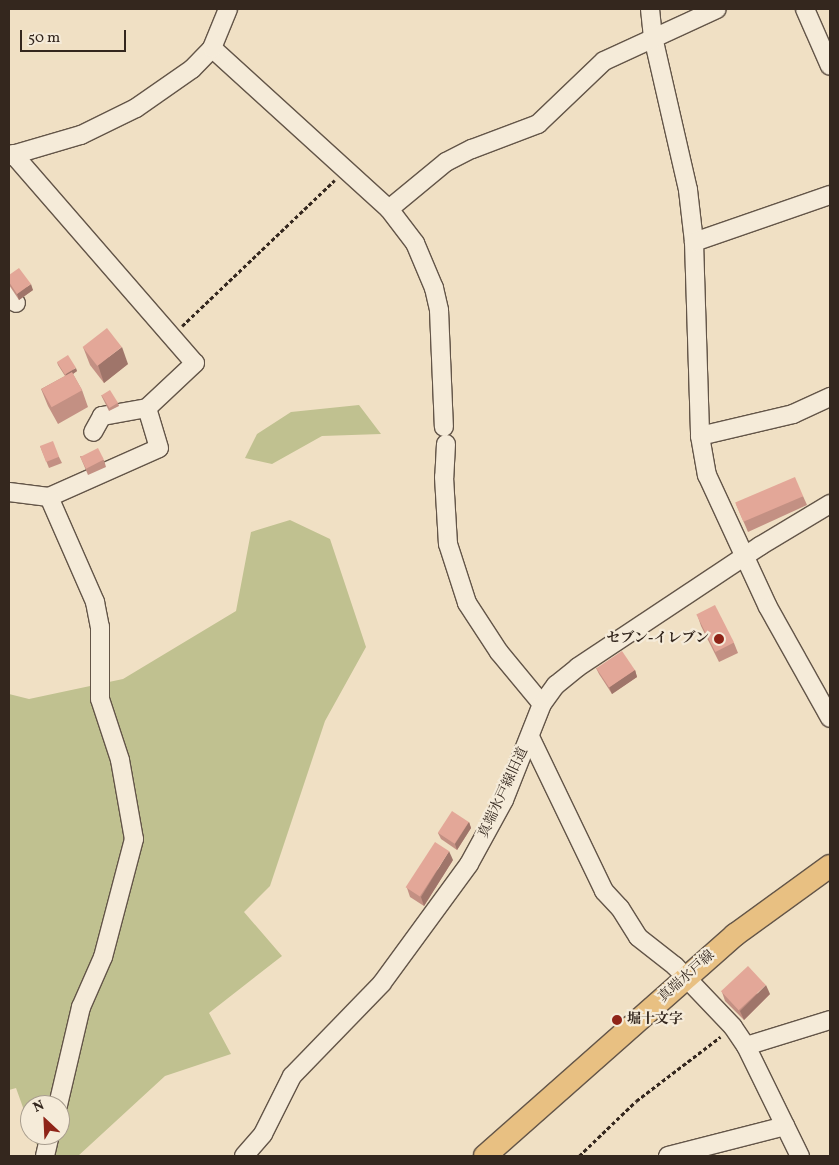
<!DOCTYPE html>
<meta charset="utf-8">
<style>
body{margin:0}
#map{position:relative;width:839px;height:1165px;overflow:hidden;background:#f0e0c4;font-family:Vollkorn,"Noto Serif JP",serif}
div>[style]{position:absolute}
.green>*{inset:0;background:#c0c190}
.path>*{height:2.5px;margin-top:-1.25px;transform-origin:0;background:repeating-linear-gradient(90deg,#34271e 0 4px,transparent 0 6.5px)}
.roads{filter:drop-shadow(1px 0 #635548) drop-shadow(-1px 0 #635548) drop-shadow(0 1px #635548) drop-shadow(0 -1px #635548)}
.minor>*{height:18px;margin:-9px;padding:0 9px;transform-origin:9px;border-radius:9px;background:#f5ebd9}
.major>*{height:22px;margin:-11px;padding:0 11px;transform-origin:11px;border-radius:11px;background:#e8c082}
.wall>*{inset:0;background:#c39083}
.shaded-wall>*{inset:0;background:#9f756a}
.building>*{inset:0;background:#e3a798;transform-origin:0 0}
.dots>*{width:14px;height:14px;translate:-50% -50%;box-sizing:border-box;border:2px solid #f5ebd9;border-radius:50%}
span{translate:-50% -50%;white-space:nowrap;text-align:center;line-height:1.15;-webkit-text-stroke:4.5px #f5ebd9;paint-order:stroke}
.poi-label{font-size:14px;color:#34271e;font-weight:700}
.right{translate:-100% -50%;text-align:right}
.left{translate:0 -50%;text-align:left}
.street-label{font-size:14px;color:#34271e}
.frame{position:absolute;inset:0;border:10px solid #34271e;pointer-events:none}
.north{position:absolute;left:20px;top:1095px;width:50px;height:50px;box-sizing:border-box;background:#f5ebd9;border:1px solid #a89d8e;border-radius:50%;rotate:335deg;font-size:14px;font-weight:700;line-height:20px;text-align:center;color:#34271e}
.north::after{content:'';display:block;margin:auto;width:18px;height:22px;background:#8f2418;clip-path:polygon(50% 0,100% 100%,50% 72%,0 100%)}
.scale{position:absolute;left:20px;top:30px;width:106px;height:22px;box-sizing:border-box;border:2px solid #34271e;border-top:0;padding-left:6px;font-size:15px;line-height:18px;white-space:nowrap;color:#34271e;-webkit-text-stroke:4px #f5ebd9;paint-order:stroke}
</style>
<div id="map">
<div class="green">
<div style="clip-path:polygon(359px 405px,381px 434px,322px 436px,272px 464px,245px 458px,257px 434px,291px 412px)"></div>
<div style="clip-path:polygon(290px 520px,330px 539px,366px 647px,325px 721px,270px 886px,244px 912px,282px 956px,209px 1013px,231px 1054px,165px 1076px,78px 1156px,41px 1156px,33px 1135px,60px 1135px,60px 1105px,30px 1105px,30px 1127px,16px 1088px,9px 1090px,9px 694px,29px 699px,123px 679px,236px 611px,251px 532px)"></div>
</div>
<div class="path">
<div style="left:182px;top:326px;width:211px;rotate:-43.7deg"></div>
<div style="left:579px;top:1156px;width:79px;rotate:-44deg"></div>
<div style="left:636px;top:1101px;width:106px;rotate:-37.3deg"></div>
</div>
<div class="roads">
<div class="minor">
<div style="left:650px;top:9px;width:28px;rotate:84deg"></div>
<div style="left:653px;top:37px;width:157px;rotate:77.1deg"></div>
<div style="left:688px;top:190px;width:52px;rotate:83.4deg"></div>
<div style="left:694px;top:242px;width:194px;rotate:88.2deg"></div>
<div style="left:700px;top:436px;width:40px;rotate:80deg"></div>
<div style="left:707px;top:475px;width:145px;rotate:65.2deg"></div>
<div style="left:768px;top:607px;width:127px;rotate:60.8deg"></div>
<div style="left:805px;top:9px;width:62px;rotate:66.3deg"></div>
<div style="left:212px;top:48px;width:239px;rotate:42.3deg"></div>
<div style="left:389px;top:209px;width:43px;rotate:52.6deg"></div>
<div style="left:415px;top:243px;width:49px;rotate:67.1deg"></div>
<div style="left:434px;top:288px;width:23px;rotate:77deg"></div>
<div style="left:439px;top:310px;width:117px;rotate:87.6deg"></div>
<div style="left:13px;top:154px;width:277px;rotate:49deg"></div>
<div style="left:195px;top:363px;width:66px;rotate:136.8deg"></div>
<div style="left:147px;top:408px;width:46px;rotate:169.9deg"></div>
<div style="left:102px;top:416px;width:18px;rotate:119deg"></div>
<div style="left:9px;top:156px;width:75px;rotate:-16.3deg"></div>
<div style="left:81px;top:135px;width:61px;rotate:-26.1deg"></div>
<div style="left:136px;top:108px;width:68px;rotate:-34.9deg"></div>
<div style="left:192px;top:69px;width:29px;rotate:-46deg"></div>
<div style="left:212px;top:48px;width:42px;rotate:-67.7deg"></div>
<div style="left:389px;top:209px;width:74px;rotate:-39.5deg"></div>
<div style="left:446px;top:162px;width:29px;rotate:-27deg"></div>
<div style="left:472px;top:149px;width:71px;rotate:-20.7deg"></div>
<div style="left:538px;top:124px;width:91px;rotate:-43.7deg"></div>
<div style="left:604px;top:61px;width:124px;rotate:-24.7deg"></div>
<div style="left:694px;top:242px;width:144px;rotate:-19.1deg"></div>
<div style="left:9px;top:293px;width:12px;rotate:55deg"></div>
<div style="left:700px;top:436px;width:96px;rotate:-13.3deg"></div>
<div style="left:793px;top:414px;width:41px;rotate:-24.7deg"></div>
<div style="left:446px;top:444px;width:33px;rotate:93deg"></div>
<div style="left:444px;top:477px;width:67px;rotate:86.6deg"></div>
<div style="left:448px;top:544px;width:62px;rotate:72.1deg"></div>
<div style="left:467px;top:603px;width:59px;rotate:56.9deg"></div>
<div style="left:499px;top:652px;width:67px;rotate:50.4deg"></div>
<div style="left:9px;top:492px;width:40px;rotate:7.1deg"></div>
<div style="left:49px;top:497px;width:120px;rotate:-24deg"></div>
<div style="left:159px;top:448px;width:42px;rotate:-106.7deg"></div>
<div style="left:49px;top:497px;width:115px;rotate:66.3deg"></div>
<div style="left:95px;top:602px;width:25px;rotate:79deg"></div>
<div style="left:100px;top:627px;width:72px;rotate:90deg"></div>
<div style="left:100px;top:699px;width:64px;rotate:71.8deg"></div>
<div style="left:120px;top:760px;width:80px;rotate:80deg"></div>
<div style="left:134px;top:839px;width:122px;rotate:104.7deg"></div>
<div style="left:103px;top:957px;width:55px;rotate:113.7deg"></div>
<div style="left:81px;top:1007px;width:101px;rotate:103.2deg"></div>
<div style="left:530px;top:737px;width:171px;rotate:64.3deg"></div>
<div style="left:604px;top:891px;width:23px;rotate:47deg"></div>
<div style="left:620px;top:908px;width:34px;rotate:58deg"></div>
<div style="left:638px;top:937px;width:47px;rotate:38.1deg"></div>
<div style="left:675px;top:966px;width:84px;rotate:46.4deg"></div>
<div style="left:733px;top:1027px;width:23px;rotate:56deg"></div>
<div style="left:746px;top:1046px;width:123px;rotate:63.9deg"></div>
<div style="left:746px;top:1046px;width:88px;rotate:-17.2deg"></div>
<div style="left:45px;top:1156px;width:22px;rotate:-77deg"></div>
<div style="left:244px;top:1156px;width:29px;rotate:-49deg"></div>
<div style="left:263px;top:1134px;width:65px;rotate:-63.4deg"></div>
<div style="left:292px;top:1076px;width:129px;rotate:-45.9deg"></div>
<div style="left:382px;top:983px;width:147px;rotate:-53.8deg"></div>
<div style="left:469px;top:864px;width:73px;rotate:-61.3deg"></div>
<div style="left:504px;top:800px;width:103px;rotate:-68.4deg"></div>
<div style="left:542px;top:704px;width:24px;rotate:-54deg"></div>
<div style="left:556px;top:685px;width:28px;rotate:-39deg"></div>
<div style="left:578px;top:667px;width:219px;rotate:-33.6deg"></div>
<div style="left:760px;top:546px;width:82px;rotate:-31deg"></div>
<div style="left:668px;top:1156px;width:121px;rotate:-14.4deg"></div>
</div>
<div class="major">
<div style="left:485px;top:1156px;width:334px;rotate:-41.5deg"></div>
<div style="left:735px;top:935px;width:117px;rotate:-36deg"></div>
</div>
</div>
<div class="wall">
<div style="clip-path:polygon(9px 275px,33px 290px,19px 300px,9px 285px)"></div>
<div style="clip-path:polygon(83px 347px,128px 364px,104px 383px,90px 365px)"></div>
<div style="clip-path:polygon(57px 362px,77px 371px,73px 374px,82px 390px,88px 407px,58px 424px,48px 406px,41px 389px,65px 376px,58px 365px)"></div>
<div style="clip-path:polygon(101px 395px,118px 403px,119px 406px,109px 411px)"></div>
<div style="clip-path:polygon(40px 446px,59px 457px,62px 463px,49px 468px)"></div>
<div style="clip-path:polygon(80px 456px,104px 460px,106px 467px,88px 475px)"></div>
<div style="clip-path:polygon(803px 496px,807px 505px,748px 532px,736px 504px)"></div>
<div style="clip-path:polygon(698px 617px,734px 643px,738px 653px,719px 662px,701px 626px)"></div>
<div style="clip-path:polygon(596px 668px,635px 670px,637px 677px,612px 694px,599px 674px)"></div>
<div style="clip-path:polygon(469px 822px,471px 828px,457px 850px,441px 839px,438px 833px)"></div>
<div style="clip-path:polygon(453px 860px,424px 906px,410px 897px,407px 888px)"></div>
<div style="clip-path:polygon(722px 992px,770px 994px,744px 1020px,725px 1001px)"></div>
</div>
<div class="shaded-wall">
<div style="clip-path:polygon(31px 284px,33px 290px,19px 300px,17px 294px)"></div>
<div style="clip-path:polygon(122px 347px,128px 364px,104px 383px,98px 365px)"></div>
<div style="clip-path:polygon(76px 368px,77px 371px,67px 378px,66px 374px)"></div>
<div style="clip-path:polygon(635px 670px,637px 677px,612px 694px,609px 687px)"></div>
<div style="clip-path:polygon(469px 822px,471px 828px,457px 850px,455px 844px)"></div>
<div style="clip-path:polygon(449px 851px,453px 860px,424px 906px,421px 897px)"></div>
<div style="clip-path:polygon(766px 985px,770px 994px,744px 1020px,740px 1011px)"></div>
</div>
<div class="building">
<div style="clip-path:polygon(19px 268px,31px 284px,17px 294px,9px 282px,9px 275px)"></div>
<div style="left:107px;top:328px;width:24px;height:31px;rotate:52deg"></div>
<div style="left:68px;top:355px;width:15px;height:13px;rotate:58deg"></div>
<div style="left:72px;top:372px;width:21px;height:35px;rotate:61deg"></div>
<div style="left:110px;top:390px;width:15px;height:10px;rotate:58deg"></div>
<div style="left:53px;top:441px;width:17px;height:14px;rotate:69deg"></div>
<div style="left:98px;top:448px;width:13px;height:20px;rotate:63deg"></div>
<div style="left:795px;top:477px;width:21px;height:65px;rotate:67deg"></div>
<div style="left:715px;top:605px;width:42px;height:21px;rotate:63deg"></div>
<div style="left:622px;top:651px;width:23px;height:31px;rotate:56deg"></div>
<div style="left:452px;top:811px;width:20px;height:26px;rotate:33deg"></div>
<div style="left:435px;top:842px;width:17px;height:54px;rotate:33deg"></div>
<div style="left:748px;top:966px;width:26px;height:37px;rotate:47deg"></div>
</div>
<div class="dots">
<div style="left:719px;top:639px;background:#8f2418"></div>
<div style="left:617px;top:1020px;background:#8f2418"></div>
</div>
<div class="poi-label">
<span class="right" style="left:709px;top:639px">セブン-イレブン</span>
<span class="left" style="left:627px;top:1020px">堀十文字</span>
</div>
<div class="street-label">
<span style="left:504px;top:793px;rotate:-65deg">真端水戸線旧道</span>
<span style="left:687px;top:977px;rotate:-42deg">真端水戸線</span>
</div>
<div class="frame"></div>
<div class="north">N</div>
<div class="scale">50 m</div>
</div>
